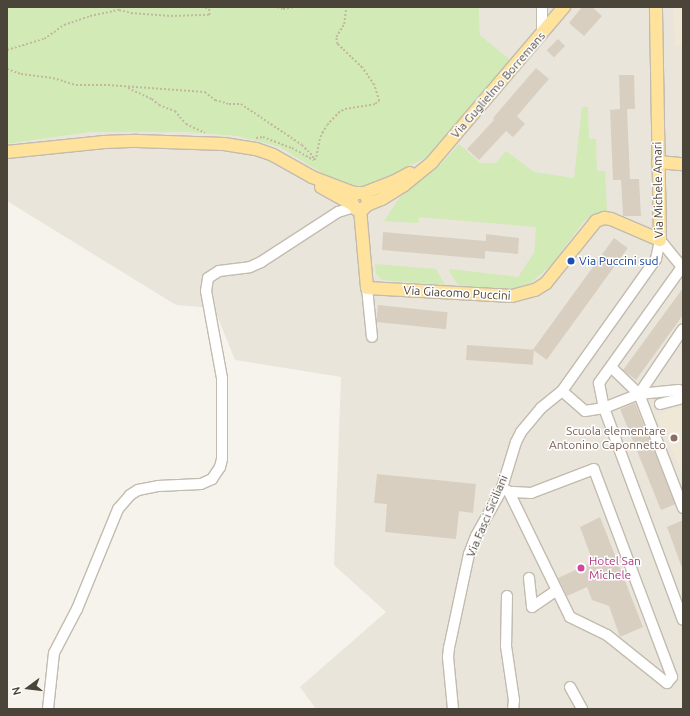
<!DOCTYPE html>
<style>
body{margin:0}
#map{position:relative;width:690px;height:716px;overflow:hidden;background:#f6f3ec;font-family:Ubuntu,sans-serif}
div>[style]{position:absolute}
.residential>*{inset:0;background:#eae5da}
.education>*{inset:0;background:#efe8d6}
.green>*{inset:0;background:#d2eab5}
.building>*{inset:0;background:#d8cfc1;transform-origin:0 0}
.path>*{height:1.5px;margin-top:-0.75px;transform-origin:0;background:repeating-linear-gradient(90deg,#c4b79f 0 2px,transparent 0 4px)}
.roads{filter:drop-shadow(1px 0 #c2bbae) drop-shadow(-1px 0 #c2bbae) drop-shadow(0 1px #c2bbae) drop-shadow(0 -1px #c2bbae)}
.minor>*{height:10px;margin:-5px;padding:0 5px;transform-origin:5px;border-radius:5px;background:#fff}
.major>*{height:12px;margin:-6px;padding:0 6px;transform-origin:6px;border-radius:6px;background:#ffe39c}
.dots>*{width:11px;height:11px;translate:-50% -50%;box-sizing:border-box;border:2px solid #fff;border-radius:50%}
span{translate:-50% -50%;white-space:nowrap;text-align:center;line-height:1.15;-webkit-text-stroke:3px #fff;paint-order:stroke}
.street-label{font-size:12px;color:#4b4439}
.transit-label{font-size:12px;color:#164399}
.left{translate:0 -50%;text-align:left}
.education-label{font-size:12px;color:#785e54}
.right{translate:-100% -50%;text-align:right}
.hotel-label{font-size:12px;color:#b23c85}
.frame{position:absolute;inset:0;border:8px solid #4b4439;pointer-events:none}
.north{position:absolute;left:8px;top:668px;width:40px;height:40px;-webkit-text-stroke:3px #fff;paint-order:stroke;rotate:255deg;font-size:11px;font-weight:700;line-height:16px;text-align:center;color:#4b4439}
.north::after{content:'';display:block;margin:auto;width:14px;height:18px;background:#4b4439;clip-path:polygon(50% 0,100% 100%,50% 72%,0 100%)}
</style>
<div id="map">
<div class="residential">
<div style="clip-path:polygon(479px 7px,683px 7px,683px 709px,316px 709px,300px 687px,386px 612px,334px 565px,341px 377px,235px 360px,214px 308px,176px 305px,7px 201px,7px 144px,91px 132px,184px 132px,236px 136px,279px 147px,328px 177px,513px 63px,480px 35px)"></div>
</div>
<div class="education">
<div style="clip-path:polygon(673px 7px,683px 7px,683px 45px,675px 47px)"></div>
<div style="clip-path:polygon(683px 407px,683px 475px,657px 417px,668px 410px)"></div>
</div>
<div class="green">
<div style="clip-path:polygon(7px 7px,479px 7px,480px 35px,514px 63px,429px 156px,365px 188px,328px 177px,279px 147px,236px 136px,184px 132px,91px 132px,7px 144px)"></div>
<div style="clip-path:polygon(582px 107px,588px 107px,589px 139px,596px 139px,597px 171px,605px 171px,607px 213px,593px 216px,584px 221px,553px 263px,532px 282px,522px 287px,504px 291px,460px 288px,449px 271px,450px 269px,518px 277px,534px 253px,536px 227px,419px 217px,418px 223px,384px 221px,400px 197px,441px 164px,459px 144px,480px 163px,496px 163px,506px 151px,534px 172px,574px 178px)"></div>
<div style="clip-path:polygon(375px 264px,436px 269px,445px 285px,382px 280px,376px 274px)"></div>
</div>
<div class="building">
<div style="clip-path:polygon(582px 7px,592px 7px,602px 16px,584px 36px,569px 23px)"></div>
<div style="left:558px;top:39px;width:10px;height:16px;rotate:45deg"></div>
<div style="clip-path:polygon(536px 68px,549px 79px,517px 116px,525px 124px,513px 137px,506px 131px,479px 160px,467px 149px,494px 120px,493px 118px)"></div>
<div style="clip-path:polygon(619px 75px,634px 75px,635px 109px,627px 109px,630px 179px,639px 179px,641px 216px,623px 216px,621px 180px,613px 180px,610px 110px,620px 109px)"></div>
<div style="clip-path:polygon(383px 232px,486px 241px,486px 234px,519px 238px,518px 254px,485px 251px,485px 259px,382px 250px)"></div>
<div style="left:614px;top:238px;width:17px;height:138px;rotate:36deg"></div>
<div style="clip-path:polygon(683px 288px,683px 315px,636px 380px,623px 370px)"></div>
<div style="left:378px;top:305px;width:70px;height:17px;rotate:6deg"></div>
<div style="left:467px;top:345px;width:67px;height:15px;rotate:4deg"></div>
<div style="left:635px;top:403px;width:109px;height:16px;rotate:68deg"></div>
<div style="clip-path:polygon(377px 474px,476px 484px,473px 513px,459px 511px,456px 539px,385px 532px,387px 504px,374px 503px)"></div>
<div style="clip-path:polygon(600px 517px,643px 627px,620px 637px,609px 606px,592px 600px,587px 587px,567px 596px,558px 578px,593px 562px,580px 527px)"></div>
<div style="clip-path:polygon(683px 520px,683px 568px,682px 568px,667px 527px)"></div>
</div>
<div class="path">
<div style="left:277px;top:7px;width:6px;rotate:18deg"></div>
<div style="left:283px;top:9px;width:11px;rotate:-10deg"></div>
<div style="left:7px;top:50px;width:39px;rotate:-17deg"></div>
<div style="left:44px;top:39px;width:24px;rotate:-35deg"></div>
<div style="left:64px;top:25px;width:28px;rotate:-19deg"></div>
<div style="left:90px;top:16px;width:30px;rotate:-12deg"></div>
<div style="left:119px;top:10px;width:12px;rotate:14deg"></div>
<div style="left:131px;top:13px;width:40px;rotate:4.3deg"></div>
<div style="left:171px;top:16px;width:38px;rotate:-2deg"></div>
<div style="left:209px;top:15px;width:4px;rotate:-76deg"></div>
<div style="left:210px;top:11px;width:7px;rotate:-146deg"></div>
<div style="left:7px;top:69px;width:15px;rotate:20deg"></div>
<div style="left:21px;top:74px;width:32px;rotate:7deg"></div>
<div style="left:53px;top:78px;width:24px;rotate:17deg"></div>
<div style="left:76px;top:85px;width:32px"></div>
<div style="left:108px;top:85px;width:97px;rotate:4.1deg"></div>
<div style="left:205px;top:92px;width:13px;rotate:39deg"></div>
<div style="left:215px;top:100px;width:15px;rotate:16deg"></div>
<div style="left:229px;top:104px;width:12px"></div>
<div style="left:241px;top:104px;width:73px;rotate:33.9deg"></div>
<div style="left:302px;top:145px;width:16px;rotate:45deg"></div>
<div style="left:313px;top:156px;width:4px;rotate:76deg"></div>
<div style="left:128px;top:88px;width:26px;rotate:25deg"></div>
<div style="left:152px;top:99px;width:9px;rotate:41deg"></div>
<div style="left:159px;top:105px;width:17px;rotate:21deg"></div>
<div style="left:175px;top:111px;width:17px;rotate:50deg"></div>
<div style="left:186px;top:124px;width:21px;rotate:25deg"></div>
<div style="left:256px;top:138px;width:7px;rotate:-8deg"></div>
<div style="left:263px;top:137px;width:31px;rotate:21deg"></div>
<div style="left:292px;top:148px;width:25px;rotate:29deg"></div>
<div style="left:314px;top:160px;width:4px;rotate:-56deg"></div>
<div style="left:316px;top:157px;width:16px;rotate:-79deg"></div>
<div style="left:319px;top:141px;width:9px;rotate:-69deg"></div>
<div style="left:322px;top:133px;width:9px;rotate:-58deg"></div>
<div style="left:327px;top:125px;width:16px;rotate:-47deg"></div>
<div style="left:338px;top:113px;width:8px;rotate:-30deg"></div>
<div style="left:345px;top:109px;width:30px;rotate:-9deg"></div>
<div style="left:375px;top:104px;width:5px;rotate:-37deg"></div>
<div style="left:379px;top:101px;width:17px;rotate:-107deg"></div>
<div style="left:374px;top:85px;width:21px;rotate:-125deg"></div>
<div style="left:362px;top:68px;width:35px;rotate:-136deg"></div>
<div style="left:337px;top:44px;width:7px;rotate:-98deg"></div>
<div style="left:336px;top:37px;width:15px;rotate:-58deg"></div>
<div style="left:344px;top:24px;width:17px;rotate:-83deg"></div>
</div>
<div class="roads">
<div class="minor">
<div style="left:542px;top:34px;width:27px;rotate:-90deg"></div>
<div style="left:660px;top:240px;width:36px;rotate:51deg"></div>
<div style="left:682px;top:267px;width:143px;rotate:125.6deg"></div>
<div style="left:599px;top:383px;width:25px;rotate:79deg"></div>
<div style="left:604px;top:408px;width:38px;rotate:-22deg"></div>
<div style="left:639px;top:394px;width:78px;rotate:-55.9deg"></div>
<div style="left:367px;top:288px;width:49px;rotate:84.2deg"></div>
<div style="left:611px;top:367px;width:39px;rotate:44deg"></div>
<div style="left:639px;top:394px;width:40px;rotate:-5.7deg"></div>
<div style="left:679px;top:390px;width:9px;rotate:63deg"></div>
<div style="left:562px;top:391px;width:30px;rotate:41deg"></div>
<div style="left:585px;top:411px;width:19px;rotate:-9deg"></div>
<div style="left:604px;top:408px;width:226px;rotate:69.6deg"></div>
<div style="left:639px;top:394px;width:122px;rotate:68.9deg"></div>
<div style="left:660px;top:404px;width:23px;rotate:-15deg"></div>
<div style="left:502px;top:487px;width:9px;rotate:36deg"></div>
<div style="left:509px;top:492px;width:139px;rotate:64deg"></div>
<div style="left:570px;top:617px;width:41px;rotate:25.9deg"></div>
<div style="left:607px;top:635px;width:77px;rotate:38.7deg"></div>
<div style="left:667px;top:683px;width:8px;rotate:-50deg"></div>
<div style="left:672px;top:677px;width:222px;rotate:-110.6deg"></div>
<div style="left:594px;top:469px;width:67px;rotate:159.1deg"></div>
<div style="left:531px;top:493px;width:22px;rotate:-177deg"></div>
<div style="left:529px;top:578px;width:29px;rotate:84deg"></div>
<div style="left:532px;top:607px;width:30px;rotate:-34deg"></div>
<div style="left:507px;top:596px;width:50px;rotate:91.1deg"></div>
<div style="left:506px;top:646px;width:55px;rotate:81.6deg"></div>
<div style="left:514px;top:700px;width:9px;rotate:96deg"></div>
<div style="left:570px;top:687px;width:25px;rotate:61deg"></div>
<div style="left:48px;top:709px;width:56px;rotate:-83.9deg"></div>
<div style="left:54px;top:653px;width:50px;rotate:-62.4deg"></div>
<div style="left:77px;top:609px;width:108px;rotate:-67.7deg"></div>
<div style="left:118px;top:509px;width:18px;rotate:-49deg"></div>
<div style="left:130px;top:495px;width:9px;rotate:-32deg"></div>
<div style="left:138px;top:490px;width:20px;rotate:-11deg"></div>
<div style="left:158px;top:486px;width:43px;rotate:-2.7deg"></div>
<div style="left:201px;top:484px;width:12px;rotate:-24deg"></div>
<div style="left:212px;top:479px;width:14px;rotate:-56deg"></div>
<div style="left:220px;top:467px;width:8px;rotate:-76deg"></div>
<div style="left:222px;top:459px;width:81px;rotate:-90deg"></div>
<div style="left:222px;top:378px;width:88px;rotate:-100.4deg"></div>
<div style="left:206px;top:291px;width:13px;rotate:-81deg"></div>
<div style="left:208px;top:278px;width:13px;rotate:-32deg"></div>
<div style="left:219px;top:271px;width:31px;rotate:-7deg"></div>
<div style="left:250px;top:267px;width:12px;rotate:-24deg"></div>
<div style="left:261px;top:262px;width:92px;rotate:-33deg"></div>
<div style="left:338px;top:212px;width:17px;rotate:-17deg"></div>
<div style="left:453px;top:709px;width:52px;rotate:-95.5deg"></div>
<div style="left:448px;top:657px;width:9px;rotate:-84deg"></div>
<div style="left:449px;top:648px;width:96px;rotate:-78deg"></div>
<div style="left:469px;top:554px;width:19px;rotate:-69deg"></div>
<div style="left:476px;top:536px;width:51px;rotate:-60.9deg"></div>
<div style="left:501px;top:491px;width:51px;rotate:-73deg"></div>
<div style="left:516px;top:442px;width:11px;rotate:-63deg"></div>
<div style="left:521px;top:432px;width:31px;rotate:-50deg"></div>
<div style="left:541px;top:408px;width:27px;rotate:-39deg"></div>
<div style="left:562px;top:391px;width:152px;rotate:-54.6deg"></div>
<div style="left:650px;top:267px;width:10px;rotate:-53deg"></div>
<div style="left:656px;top:259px;width:19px;rotate:-78deg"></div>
</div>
<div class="major">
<div style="left:7px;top:152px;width:98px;rotate:-5.9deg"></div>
<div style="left:104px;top:142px;width:33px;rotate:-2deg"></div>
<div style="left:137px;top:141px;width:87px;rotate:2deg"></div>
<div style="left:224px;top:144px;width:32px;rotate:9deg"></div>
<div style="left:256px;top:149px;width:18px;rotate:19deg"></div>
<div style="left:273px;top:155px;width:45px;rotate:29.4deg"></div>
<div style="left:312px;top:177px;width:45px;rotate:20.9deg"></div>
<div style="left:658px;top:162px;width:25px;rotate:5deg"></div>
<div style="left:321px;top:187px;width:35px;rotate:29deg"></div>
<div style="left:364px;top:193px;width:7px;rotate:56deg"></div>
<div style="left:368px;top:199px;width:6px;rotate:99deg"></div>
<div style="left:367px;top:205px;width:6px;rotate:135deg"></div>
<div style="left:363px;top:209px;width:7px;rotate:180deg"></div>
<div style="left:356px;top:209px;width:9px;rotate:-122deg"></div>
<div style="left:351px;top:201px;width:9px;rotate:-69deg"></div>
<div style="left:354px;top:193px;width:10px"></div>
<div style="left:364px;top:193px;width:31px;rotate:-21deg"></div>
<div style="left:393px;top:182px;width:19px;rotate:-28deg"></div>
<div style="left:367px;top:205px;width:16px;rotate:-22deg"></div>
<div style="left:382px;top:199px;width:26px;rotate:-32deg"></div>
<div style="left:404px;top:185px;width:36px;rotate:-39deg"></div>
<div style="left:432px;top:162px;width:204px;rotate:-49.6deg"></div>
<div style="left:360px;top:209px;width:79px;rotate:84.9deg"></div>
<div style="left:367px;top:288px;width:145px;rotate:3.2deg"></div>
<div style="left:512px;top:296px;width:24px;rotate:-15deg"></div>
<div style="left:535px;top:290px;width:13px;rotate:-32deg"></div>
<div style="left:546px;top:283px;width:80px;rotate:-51.1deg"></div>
<div style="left:596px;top:221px;width:9px;rotate:-21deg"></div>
<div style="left:604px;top:218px;width:7px;rotate:8deg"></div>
<div style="left:611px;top:219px;width:53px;rotate:23.2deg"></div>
<div style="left:660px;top:240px;width:233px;rotate:-91deg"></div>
</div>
</div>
<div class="dots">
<div style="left:571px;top:261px;background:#1a4fb4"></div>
<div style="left:674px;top:438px;background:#8d6e63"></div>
<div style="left:581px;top:568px;background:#d1479c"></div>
</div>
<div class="street-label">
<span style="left:498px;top:85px;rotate:-49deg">Via Guglielmo Borremans</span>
<span style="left:658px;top:190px;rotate:-91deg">Via Michele Amari</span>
<span style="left:457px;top:293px;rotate:3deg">Via Giacomo Puccini</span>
<span style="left:487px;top:516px;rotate:-67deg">Via Fasci Siciliani</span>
</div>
<div class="transit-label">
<span class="left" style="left:579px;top:261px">Via Puccini sud</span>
</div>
<div class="education-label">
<span class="right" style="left:666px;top:438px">Scuola elementare<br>Antonino Caponnetto</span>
</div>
<div class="hotel-label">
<span class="left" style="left:589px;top:568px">Hotel San<br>Michele</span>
</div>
<div class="frame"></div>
<div class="north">N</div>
</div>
